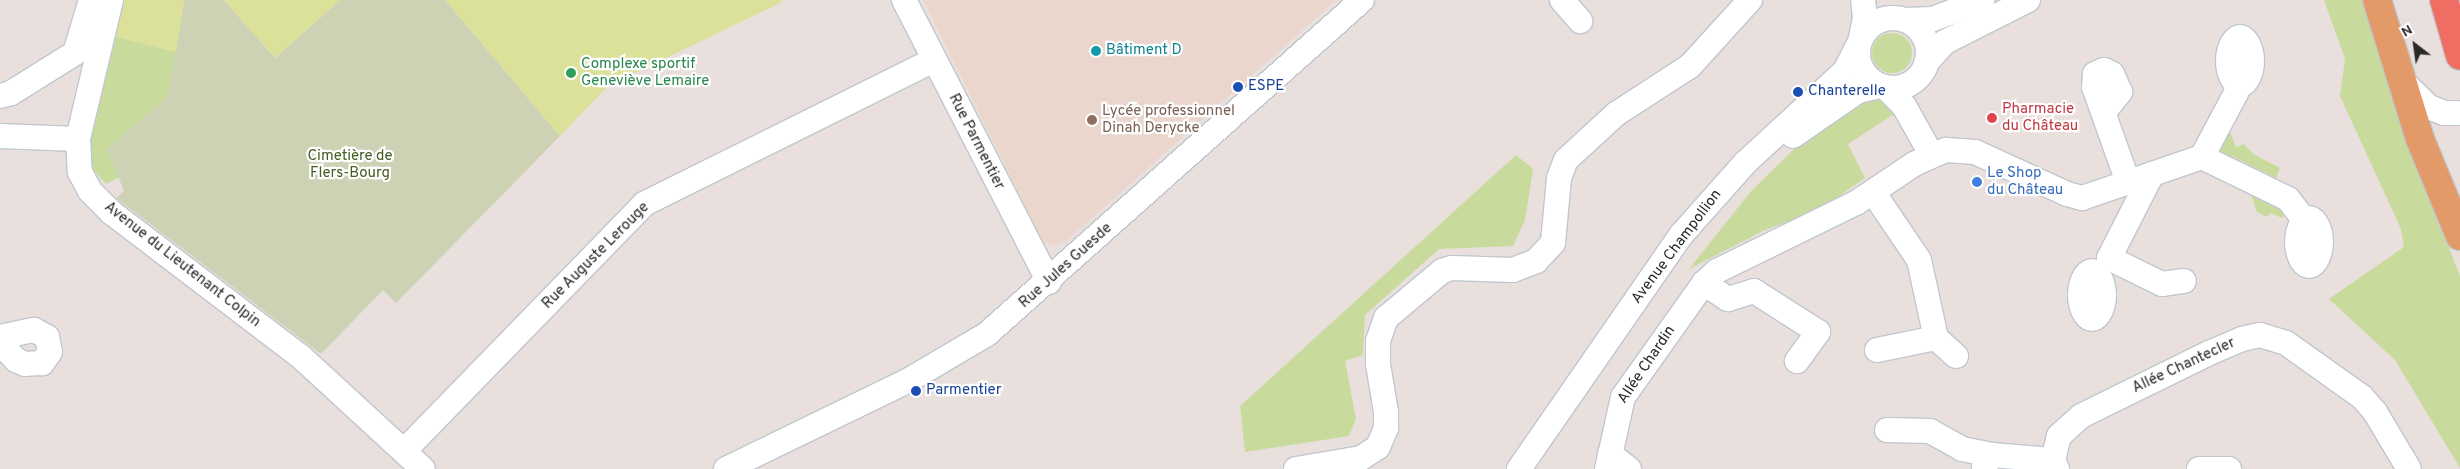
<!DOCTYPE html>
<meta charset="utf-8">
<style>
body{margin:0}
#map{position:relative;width:2460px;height:469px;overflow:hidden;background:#e9dfdc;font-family:Overpass,sans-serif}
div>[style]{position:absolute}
.education>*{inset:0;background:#ead6cc}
.green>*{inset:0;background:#c8db9d}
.round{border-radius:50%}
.cemetery>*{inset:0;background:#cdd2b5}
.pitch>*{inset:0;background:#dce19a}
.roads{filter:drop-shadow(1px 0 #c0c7ce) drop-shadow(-1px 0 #c0c7ce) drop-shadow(0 1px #c0c7ce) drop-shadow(0 -1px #c0c7ce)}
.minor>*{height:24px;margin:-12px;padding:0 12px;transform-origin:12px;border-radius:12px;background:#fff}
.minor>.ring{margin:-12px;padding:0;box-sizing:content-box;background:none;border:24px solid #fff;border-radius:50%}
.major>*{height:28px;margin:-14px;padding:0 14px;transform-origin:14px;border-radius:14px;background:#e29b68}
.highway>*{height:28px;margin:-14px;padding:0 14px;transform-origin:14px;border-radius:14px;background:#ee6e63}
.dots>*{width:14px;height:14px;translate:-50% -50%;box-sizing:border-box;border:2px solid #fff;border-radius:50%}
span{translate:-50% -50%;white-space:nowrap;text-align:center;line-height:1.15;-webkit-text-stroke:4.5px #fff;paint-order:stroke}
.culture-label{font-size:15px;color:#0d838f}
.left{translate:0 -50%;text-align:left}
.leisure-label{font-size:15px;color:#27864d}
.transit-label{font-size:15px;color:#164399}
.health-label{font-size:15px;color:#be3a42}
.education-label{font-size:15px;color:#785e54}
.street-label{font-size:15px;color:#292929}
.park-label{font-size:15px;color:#435e21}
.shop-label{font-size:15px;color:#366cbe}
.north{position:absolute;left:2390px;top:20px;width:50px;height:50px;-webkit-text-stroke:4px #fff;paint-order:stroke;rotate:330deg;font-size:14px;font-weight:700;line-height:20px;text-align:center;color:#292929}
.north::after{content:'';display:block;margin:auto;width:18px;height:22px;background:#292929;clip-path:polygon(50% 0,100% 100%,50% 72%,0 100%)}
</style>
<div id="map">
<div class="education">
<div style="clip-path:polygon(923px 0,1336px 0,1066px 241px,1053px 246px,1042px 239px)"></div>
</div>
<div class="green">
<div style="clip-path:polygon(2324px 0,2366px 0,2409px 146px,2460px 276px,2460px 468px,2395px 360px,2329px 299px,2404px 247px,2401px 229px,2340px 96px,2345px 59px)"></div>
<div class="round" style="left:1872px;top:33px;width:40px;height:40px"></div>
<div style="clip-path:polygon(114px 36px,176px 52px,168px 97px,107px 149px,119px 177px,106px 184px,91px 167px,87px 143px)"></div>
<div style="clip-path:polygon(1878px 95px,1894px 114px,1848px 144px,1865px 178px,1822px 208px,1763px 231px,1689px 269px,1752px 190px,1814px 130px,1847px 106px)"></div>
<div style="clip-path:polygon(2229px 129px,2236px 147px,2244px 144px,2253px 154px,2280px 168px,2276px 178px,2232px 156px,2224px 158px,2218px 145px)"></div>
<div style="clip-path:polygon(1516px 155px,1533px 169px,1525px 220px,1513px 246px,1439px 249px,1365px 315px,1363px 355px,1345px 361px,1356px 419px,1349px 436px,1245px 452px,1240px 406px)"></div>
<div style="clip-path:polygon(2249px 189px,2288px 206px,2282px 218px,2270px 213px,2267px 217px,2257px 212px)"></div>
</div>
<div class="cemetery">
<div style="clip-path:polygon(184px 0,224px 0,275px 58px,340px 0,445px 0,560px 136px,396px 303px,383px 290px,321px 354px,116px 198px,124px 191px,107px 149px,168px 97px)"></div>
</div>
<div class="pitch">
<div style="clip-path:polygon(123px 0,184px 0,176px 52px,114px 36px)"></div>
<div style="clip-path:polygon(224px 0,340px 0,275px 58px)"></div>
<div style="clip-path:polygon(445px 0,781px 0,782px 2px,608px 86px,560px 136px)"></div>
</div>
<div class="roads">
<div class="minor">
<div style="left:111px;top:0;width:143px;rotate:103.4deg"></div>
<div style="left:78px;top:139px;width:33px;rotate:87deg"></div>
<div style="left:80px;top:172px;width:21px;rotate:62deg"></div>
<div style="left:90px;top:191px;width:31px;rotate:45deg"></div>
<div style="left:112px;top:213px;width:236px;rotate:37.3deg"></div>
<div style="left:300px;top:356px;width:167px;rotate:42.6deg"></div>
<div style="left:904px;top:0;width:317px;rotate:62.8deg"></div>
<div style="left:1562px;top:0;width:28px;rotate:49deg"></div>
<div class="ring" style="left:1858px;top:18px;width:46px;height:46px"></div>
<div style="left:1906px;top:20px;width:27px;rotate:-2deg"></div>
<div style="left:1933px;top:19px;width:53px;rotate:-21.2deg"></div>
<div class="ring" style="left:2228px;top:37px;width:-6px;height:-6px"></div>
<div style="left:1861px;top:37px;width:19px;rotate:-78deg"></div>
<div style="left:1865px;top:18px;width:18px;rotate:-96deg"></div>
<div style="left:1926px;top:63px;width:28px;rotate:-48deg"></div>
<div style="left:1945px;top:42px;width:93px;rotate:-26.8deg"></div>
<div style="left:2402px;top:81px;width:37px;rotate:44deg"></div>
<div style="left:2429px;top:107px;width:16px;rotate:22deg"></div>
<div style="left:2444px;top:113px;width:13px"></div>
<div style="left:1885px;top:87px;width:27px;rotate:45deg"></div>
<div style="left:1904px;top:106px;width:55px;rotate:60.6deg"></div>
<div style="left:0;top:96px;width:11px;rotate:-15deg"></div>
<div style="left:11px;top:93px;width:75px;rotate:-32deg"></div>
<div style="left:75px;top:53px;width:55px;rotate:-73.2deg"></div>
<div style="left:2104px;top:112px;width:26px;rotate:-51deg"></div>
<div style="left:2120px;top:92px;width:20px;rotate:-114deg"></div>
<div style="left:2112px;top:74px;width:9px;rotate:-153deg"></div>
<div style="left:2104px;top:70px;width:10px;rotate:156deg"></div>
<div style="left:2095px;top:74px;width:13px;rotate:94deg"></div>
<div style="left:2094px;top:87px;width:101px;rotate:70.3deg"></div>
<div style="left:0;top:136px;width:78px;rotate:2.2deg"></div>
<div style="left:1793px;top:136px;width:79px;rotate:-34.7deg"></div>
<div style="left:1858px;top:91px;width:23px;rotate:-13deg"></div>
<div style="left:2202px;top:157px;width:96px;rotate:26deg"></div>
<div style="left:2288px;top:199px;width:24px;rotate:52deg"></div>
<div style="left:2152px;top:174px;width:94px;rotate:117.1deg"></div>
<div style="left:2109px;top:258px;width:59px;rotate:26.1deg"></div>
<div style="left:2162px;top:284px;width:22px;rotate:-8deg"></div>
<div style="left:1873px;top:192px;width:82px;rotate:55.9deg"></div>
<div style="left:1919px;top:260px;width:80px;rotate:77.7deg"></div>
<div style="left:1936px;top:338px;width:27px;rotate:42deg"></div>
<div class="ring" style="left:2297px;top:218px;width:-6px;height:-6px"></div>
<div class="ring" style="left:2080px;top:271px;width:-6px;height:-6px"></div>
<div style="left:1704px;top:283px;width:29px;rotate:34deg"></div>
<div style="left:1728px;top:299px;width:27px;rotate:-17deg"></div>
<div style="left:1754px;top:291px;width:76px;rotate:32.6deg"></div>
<div style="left:1818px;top:332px;width:36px;rotate:126deg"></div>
<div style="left:0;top:337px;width:35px;rotate:-12deg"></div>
<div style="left:34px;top:330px;width:15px;rotate:28deg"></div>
<div style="left:47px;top:337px;width:15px;rotate:79deg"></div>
<div style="left:50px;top:352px;width:14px;rotate:126deg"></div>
<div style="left:42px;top:363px;width:17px;rotate:177deg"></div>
<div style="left:25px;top:364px;width:10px;rotate:-156deg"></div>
<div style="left:16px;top:360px;width:23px;rotate:-133deg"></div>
<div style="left:1877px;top:350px;width:60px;rotate:-11.5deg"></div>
<div style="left:1887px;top:430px;width:43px;rotate:1.3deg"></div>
<div style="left:1930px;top:431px;width:37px;rotate:29deg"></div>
<div style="left:1962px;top:449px;width:31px;rotate:11deg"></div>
<div style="left:404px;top:451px;width:344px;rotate:-45.8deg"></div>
<div style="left:644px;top:204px;width:324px;rotate:-26.4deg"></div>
<div style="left:1610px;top:454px;width:24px;rotate:38deg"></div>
<div style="left:2053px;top:460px;width:25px;rotate:-76deg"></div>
<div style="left:2059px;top:436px;width:30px;rotate:-42deg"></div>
<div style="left:2081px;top:416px;width:143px;rotate:-26.2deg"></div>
<div style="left:2209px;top:353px;width:36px;rotate:-23deg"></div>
<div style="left:2242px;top:339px;width:18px;rotate:-13deg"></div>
<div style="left:2260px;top:335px;width:27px;rotate:17deg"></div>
<div style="left:2286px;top:343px;width:93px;rotate:35.4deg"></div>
<div style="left:2362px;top:397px;width:20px;rotate:49deg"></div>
<div style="left:2375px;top:412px;width:66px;rotate:59.2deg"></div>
<div style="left:1984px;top:467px;width:14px;rotate:-56deg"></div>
<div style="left:1992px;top:455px;width:61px;rotate:4.7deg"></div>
<div style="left:2053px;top:460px;width:10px;rotate:66deg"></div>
<div style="left:726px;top:469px;width:203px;rotate:-25.9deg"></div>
<div style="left:909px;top:380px;width:91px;rotate:-30.5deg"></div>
<div style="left:987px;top:334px;width:502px;rotate:-41.69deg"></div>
<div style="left:1296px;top:469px;width:66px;rotate:-9.6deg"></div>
<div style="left:1361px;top:458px;width:20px;rotate:-33deg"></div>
<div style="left:1378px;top:447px;width:21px;rotate:-67deg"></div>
<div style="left:1386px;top:428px;width:16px;rotate:-90deg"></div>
<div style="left:1386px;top:412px;width:49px;rotate:-99.5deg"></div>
<div style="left:1378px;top:364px;width:23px;rotate:-90deg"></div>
<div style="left:1378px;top:341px;width:24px;rotate:-71deg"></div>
<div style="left:1386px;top:318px;width:73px;rotate:-40deg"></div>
<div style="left:1442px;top:271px;width:10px;rotate:-17deg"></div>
<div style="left:1452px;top:268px;width:61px;rotate:1.9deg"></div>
<div style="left:1513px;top:270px;width:25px;rotate:-21deg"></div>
<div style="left:1536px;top:261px;width:25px;rotate:-47deg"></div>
<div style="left:1553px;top:243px;width:65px;rotate:-84.7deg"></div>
<div style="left:1559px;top:178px;width:19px;rotate:-69deg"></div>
<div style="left:1566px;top:160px;width:68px;rotate:-42.6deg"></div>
<div style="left:1616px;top:114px;width:88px;rotate:-33deg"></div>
<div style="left:1690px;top:66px;width:89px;rotate:-47.7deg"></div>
<div style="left:1519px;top:469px;width:286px;rotate:-55.3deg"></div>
<div style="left:1682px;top:234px;width:95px;rotate:-48.4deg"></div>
<div style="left:1745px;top:163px;width:136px;rotate:-42.6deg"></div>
<div style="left:1845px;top:71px;width:28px;rotate:-63deg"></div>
<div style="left:1607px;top:469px;width:74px;rotate:-77.5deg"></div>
<div style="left:1623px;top:397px;width:140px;rotate:-54.6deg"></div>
<div style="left:1704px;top:283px;width:18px;rotate:-43deg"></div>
<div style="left:1717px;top:271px;width:155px;rotate:-26.1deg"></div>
<div style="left:1856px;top:203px;width:70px;rotate:-33.9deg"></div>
<div style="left:1914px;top:164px;width:35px;rotate:-24deg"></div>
<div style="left:1946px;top:150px;width:29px;rotate:4deg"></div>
<div style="left:1975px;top:152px;width:101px;rotate:24.5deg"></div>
<div style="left:2067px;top:194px;width:16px;rotate:15deg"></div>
<div style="left:2082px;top:198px;width:127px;rotate:-18.9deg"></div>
<div style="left:2202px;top:157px;width:72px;rotate:-62deg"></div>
<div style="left:2236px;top:93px;width:18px;rotate:-77deg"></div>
<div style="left:2240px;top:75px;width:20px;rotate:-93deg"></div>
<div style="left:2199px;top:469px;width:30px"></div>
</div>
<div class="major">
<div style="left:2377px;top:0;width:145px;rotate:72.8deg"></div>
<div style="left:2420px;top:139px;width:105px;rotate:67.6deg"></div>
</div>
<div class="highway">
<div style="left:2444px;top:0;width:58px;rotate:74.1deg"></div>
</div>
</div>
<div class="dots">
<div style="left:1096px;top:51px;background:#0f9aa8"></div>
<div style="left:571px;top:73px;background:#2e9e5b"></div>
<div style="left:1238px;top:87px;background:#1a4fb4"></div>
<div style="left:1798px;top:92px;background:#1a4fb4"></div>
<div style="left:1992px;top:118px;background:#e0444e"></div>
<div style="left:1092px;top:120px;background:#8d6e63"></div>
<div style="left:1977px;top:182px;background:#3f7fe0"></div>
<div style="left:916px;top:391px;background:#1a4fb4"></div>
</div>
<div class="culture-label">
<span class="left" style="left:1106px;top:51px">Bâtiment D</span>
</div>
<div class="leisure-label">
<span class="left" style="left:581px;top:73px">Complexe sportif<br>Geneviève Lemaire</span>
</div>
<div class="transit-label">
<span class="left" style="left:1248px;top:87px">ESPE</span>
<span class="left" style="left:1808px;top:92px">Chanterelle</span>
<span class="left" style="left:926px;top:391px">Parmentier</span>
</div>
<div class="health-label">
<span class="left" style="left:2002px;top:118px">Pharmacie<br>du Château</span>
</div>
<div class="education-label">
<span class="left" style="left:1102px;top:120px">Lycée professionnel<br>Dinah Derycke</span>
</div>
<div class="street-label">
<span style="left:976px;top:142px;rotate:63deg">Rue Parmentier</span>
<span style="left:1677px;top:247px;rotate:-53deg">Avenue Champollion</span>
<span style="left:596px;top:256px;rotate:-45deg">Rue Auguste Lerouge</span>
<span style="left:182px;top:265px;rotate:38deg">Avenue du Lieutenant Colpin</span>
<span style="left:1066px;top:266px;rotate:-42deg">Rue Jules Guesde</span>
<span style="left:1647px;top:365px;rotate:-56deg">Allée Chardin</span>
<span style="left:2184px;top:366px;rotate:-25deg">Allée Chantecler</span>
</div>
<div class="park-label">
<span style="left:350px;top:165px">Cimetière de<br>Flers-Bourg</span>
</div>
<div class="shop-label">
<span class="left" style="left:1987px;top:182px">Le Shop<br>du Château</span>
</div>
<div class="north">N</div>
</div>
